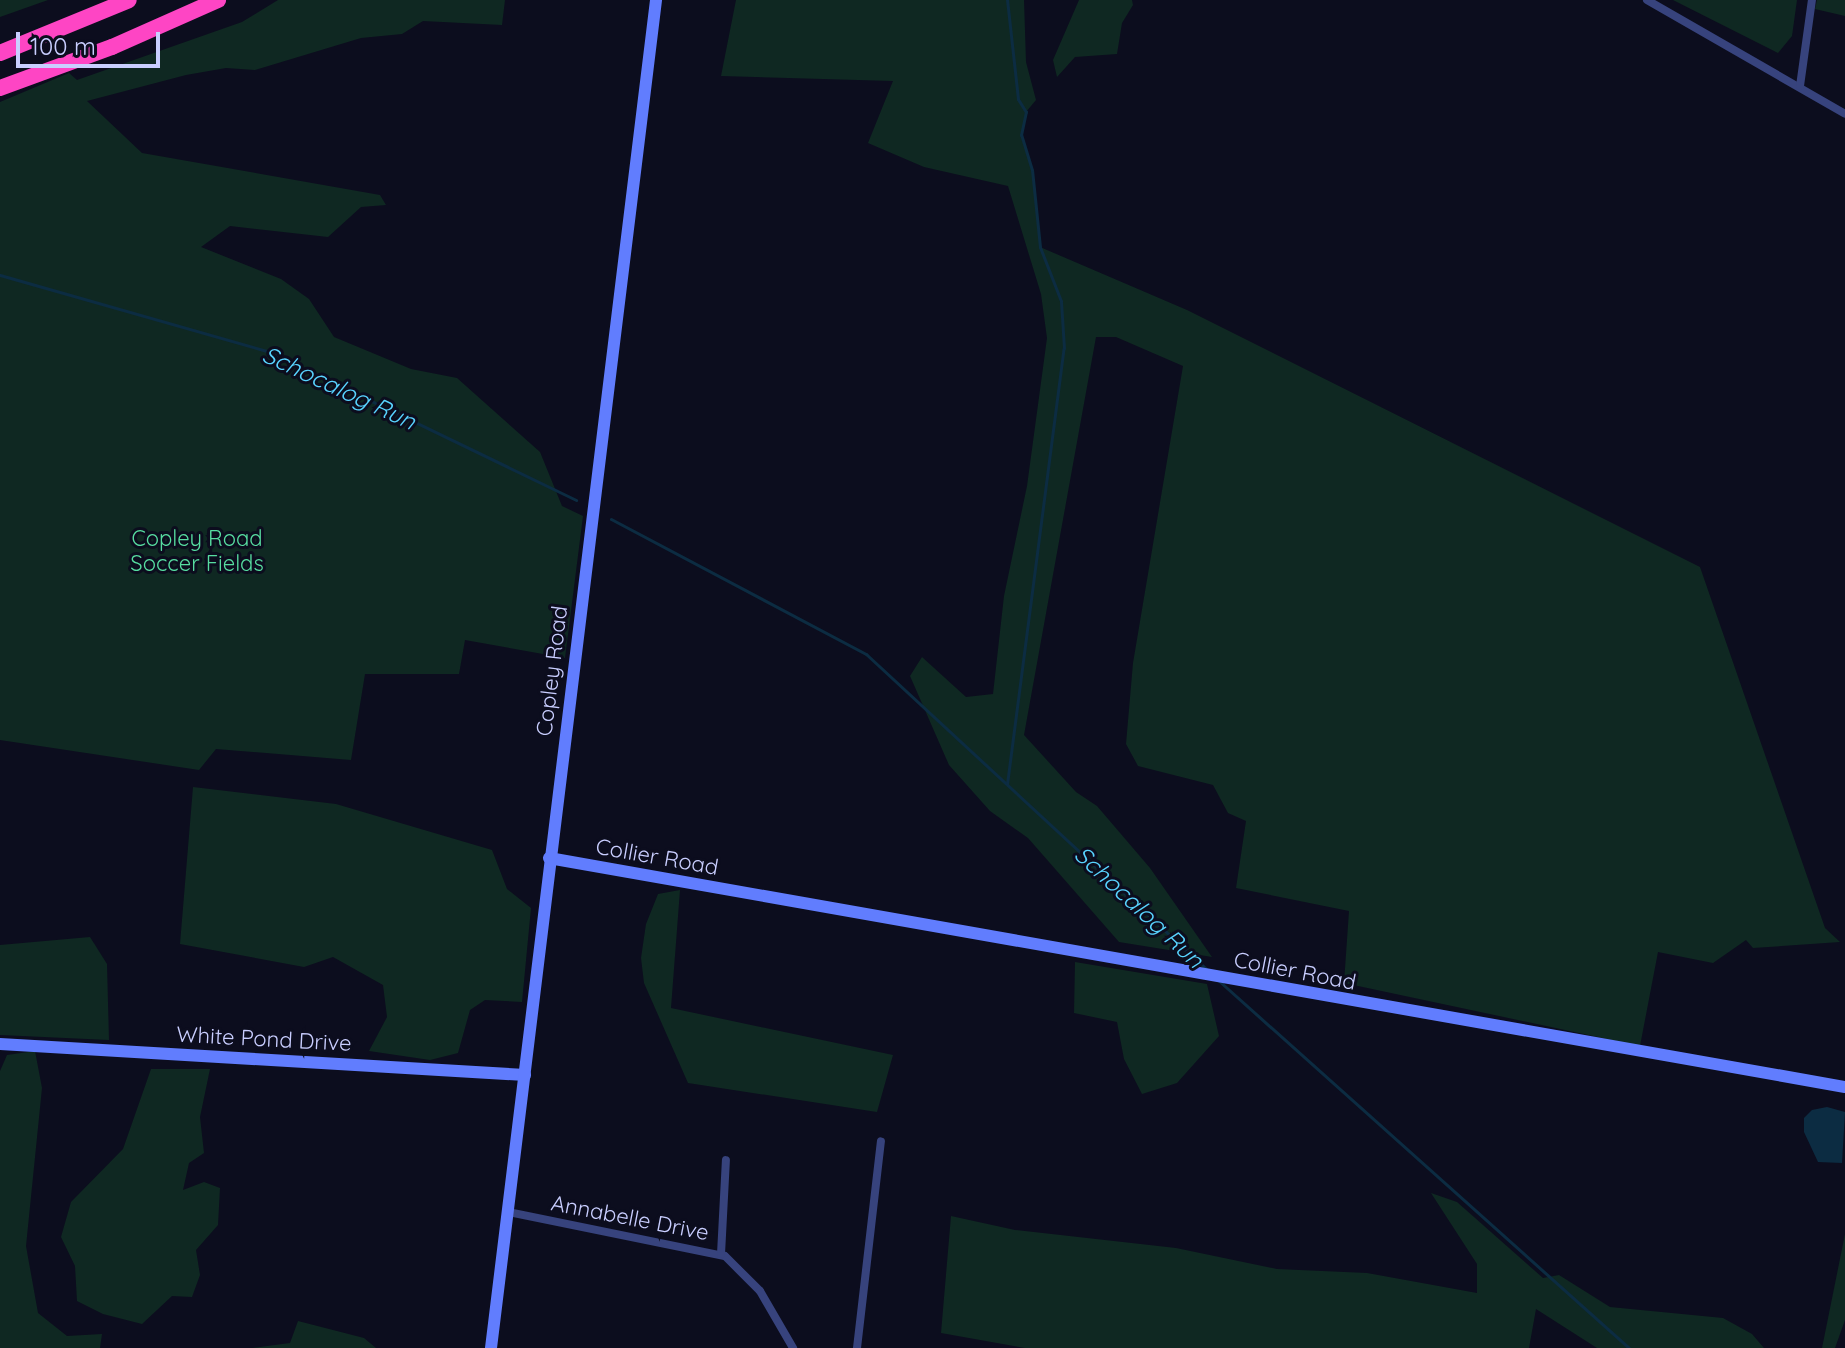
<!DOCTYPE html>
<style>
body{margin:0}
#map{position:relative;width:1845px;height:1348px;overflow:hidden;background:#0c0d1e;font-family:Quicksand,sans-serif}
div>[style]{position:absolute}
.green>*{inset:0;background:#0f2822}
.water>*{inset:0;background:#0c2c42}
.stream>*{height:3px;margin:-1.5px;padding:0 1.5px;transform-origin:1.5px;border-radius:1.5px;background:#0c2c42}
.street>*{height:8px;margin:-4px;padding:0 4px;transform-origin:4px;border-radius:4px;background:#37437d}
.secondary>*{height:12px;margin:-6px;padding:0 6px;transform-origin:6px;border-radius:6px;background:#617dfe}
.highway>*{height:16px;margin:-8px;padding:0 8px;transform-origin:8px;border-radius:8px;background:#fe45c4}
span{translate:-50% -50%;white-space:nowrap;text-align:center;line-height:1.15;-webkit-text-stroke:6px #0c0d1e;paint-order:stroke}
.park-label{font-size:22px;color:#57dda0}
.street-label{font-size:22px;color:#c9ceff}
.water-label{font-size:24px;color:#58d3fe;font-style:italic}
.scale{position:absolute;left:16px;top:32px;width:144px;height:36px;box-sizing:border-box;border:4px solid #c9ceff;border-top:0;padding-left:10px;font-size:24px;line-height:28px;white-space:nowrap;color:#c9ceff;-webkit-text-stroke:6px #0c0d1e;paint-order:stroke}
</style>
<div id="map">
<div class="green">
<div style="clip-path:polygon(0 0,48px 0,0 17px)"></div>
<div style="clip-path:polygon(278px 0,505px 0,502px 25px,423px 21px,402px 34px,361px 38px,255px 70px,226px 68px,186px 75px,87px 101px,142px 153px,380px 195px,386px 205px,361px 207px,328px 237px,230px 226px,201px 247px,281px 279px,309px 299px,334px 337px,411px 369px,457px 378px,540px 452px,562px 506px,583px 516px,565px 658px,465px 640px,459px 674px,365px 674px,351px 760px,216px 749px,199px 770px,0 740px,0 102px,69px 73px,77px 80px,242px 22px)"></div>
<div style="clip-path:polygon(736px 0,1024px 0,1026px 62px,1036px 100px,1026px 112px,1021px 136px,1032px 170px,1040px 247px,1187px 310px,1700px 567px,1825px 928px,1840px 942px,1753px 948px,1746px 940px,1713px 963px,1658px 952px,1640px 1046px,1344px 983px,1349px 911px,1236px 888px,1246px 821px,1228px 813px,1213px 785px,1138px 766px,1126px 744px,1133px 663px,1183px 366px,1116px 337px,1096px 337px,1024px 735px,1076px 792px,1097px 806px,1150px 868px,1212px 957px,1119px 942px,1028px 838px,990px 811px,949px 765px,910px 676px,922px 657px,966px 697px,993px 694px,1004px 596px,1027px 486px,1047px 338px,1041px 294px,1008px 186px,924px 167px,868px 143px,893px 81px,721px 76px)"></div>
<div style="clip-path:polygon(1079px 0,1132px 0,1133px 5px,1122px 23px,1117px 54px,1075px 57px,1057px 77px,1053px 60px)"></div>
<div style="clip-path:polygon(1673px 0,1797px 0,1792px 36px,1778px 53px)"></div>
<div style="clip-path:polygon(1817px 0,1845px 0,1845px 16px,1815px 9px)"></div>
<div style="clip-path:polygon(193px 787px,336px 804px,492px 850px,507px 889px,531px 908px,522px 1002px,485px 1000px,470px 1010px,458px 1053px,430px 1060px,369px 1051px,387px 1017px,383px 985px,333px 957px,304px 967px,180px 944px)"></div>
<div style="clip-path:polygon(680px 890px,671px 1008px,893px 1055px,877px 1112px,688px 1083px,644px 983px,641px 958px,646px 924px,658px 894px)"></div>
<div style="clip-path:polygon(90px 937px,107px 964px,109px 1040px,0 1035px,0 945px)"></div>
<div style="clip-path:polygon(1075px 962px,1207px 984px,1219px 1036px,1177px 1083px,1142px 1094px,1124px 1059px,1117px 1022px,1074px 1013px)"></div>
<div style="clip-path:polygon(35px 1051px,42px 1088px,26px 1246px,38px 1313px,67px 1336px,102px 1334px,100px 1348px,0 1348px,0 1071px,7px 1055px)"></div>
<div style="clip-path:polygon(151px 1069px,210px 1069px,200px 1117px,204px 1153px,189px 1163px,183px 1190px,204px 1182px,220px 1188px,218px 1225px,196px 1250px,200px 1275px,192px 1297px,172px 1296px,142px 1324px,103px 1314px,77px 1301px,75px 1266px,61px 1237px,71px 1202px,123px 1149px)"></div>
<div style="clip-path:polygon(1431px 1193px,1457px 1202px,1543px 1278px,1559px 1275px,1610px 1307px,1723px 1318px,1752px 1334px,1764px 1348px,1597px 1348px,1536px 1309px,1529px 1348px,1025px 1348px,941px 1333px,951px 1216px,1015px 1230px,1176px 1248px,1277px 1269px,1367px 1273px,1477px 1293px,1477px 1264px)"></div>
<div style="clip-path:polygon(1845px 1234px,1845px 1320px,1835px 1348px,1822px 1348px)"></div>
<div style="clip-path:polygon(298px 1321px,364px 1338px,376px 1348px,252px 1348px,290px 1343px)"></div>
</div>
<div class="water">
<div style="clip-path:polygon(1827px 1107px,1845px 1112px,1842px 1163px,1818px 1162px,1804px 1132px,1804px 1118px,1812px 1110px)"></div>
</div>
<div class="stream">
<div style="left:0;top:275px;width:281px;rotate:15.9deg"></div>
<div style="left:270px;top:352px;width:340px;rotate:25.8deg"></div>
<div style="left:611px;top:519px;width:289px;rotate:27.9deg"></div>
<div style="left:866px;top:654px;width:465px;rotate:42.8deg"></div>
<div style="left:1007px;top:784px;width:440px;rotate:-82.6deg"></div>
<div style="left:1064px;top:348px;width:47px;rotate:-93.7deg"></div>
<div style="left:1061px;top:301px;width:58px;rotate:-111.3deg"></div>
<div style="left:1040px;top:247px;width:77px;rotate:-95.9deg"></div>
<div style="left:1032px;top:170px;width:37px;rotate:-107deg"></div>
<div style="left:1021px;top:135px;width:24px;rotate:-78deg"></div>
<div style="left:1026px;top:112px;width:15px;rotate:-122deg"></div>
<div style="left:1018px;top:99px;width:100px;rotate:-96.3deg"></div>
<div style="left:1218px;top:980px;width:552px;rotate:41.84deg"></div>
</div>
<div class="street">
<div style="left:1647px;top:0;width:228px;rotate:29.9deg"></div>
<div style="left:1800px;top:86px;width:87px;rotate:-82.1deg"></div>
<div style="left:508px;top:1212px;width:221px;rotate:11.5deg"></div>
<div style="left:725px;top:1256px;width:49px;rotate:45deg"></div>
<div style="left:760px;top:1291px;width:66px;rotate:59.9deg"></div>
<div style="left:721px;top:1254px;width:94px;rotate:-87deg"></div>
<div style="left:857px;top:1348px;width:208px;rotate:-83.4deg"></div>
</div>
<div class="secondary">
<div style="left:549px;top:858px;width:1316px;rotate:10.02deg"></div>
<div style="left:0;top:1044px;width:526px;rotate:3.38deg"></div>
<div style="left:491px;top:1348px;width:1358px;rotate:-83.02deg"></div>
</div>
<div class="highway">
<div style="left:0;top:53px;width:139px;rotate:-22.3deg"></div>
<div style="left:0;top:88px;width:119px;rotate:-20.1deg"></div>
<div style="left:112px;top:47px;width:116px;rotate:-23.9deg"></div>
</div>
<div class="park-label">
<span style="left:197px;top:551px">Copley Road<br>Soccer Fields</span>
</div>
<div class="street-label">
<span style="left:552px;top:671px;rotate:-83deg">Copley Road</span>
<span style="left:657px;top:857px;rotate:10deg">Collier Road</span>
<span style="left:1295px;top:971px;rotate:11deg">Collier Road</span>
<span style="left:264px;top:1039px;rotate:3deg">White Pond Drive</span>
<span style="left:630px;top:1218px;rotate:11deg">Annabelle Drive</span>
</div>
<div class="water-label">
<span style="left:339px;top:388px;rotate:25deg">Schocalog Run</span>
<span style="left:1139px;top:907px;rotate:43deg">Schocalog Run</span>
</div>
<div class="scale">100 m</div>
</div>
